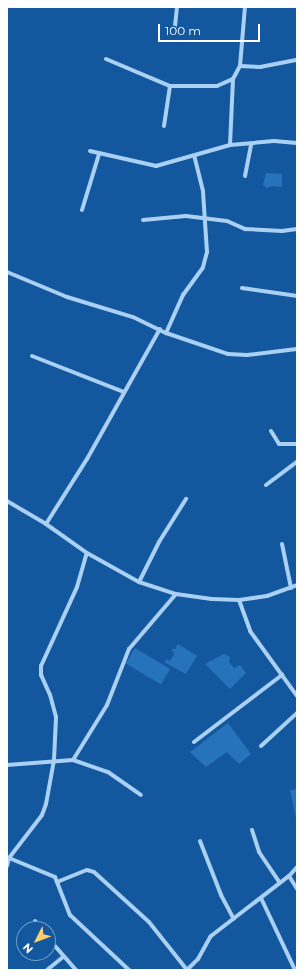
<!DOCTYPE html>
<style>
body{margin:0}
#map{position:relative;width:304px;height:977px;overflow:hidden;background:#13589e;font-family:Montserrat,sans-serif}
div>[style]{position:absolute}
.green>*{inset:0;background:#2673bc;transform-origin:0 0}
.minor>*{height:4px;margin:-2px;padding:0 2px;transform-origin:2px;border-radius:2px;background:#aad0f4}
span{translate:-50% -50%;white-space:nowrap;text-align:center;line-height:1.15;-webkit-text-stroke:3px #13589e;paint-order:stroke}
.frame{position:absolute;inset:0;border:8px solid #fff;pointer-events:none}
.north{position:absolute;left:16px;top:921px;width:40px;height:40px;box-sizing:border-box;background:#13589e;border:1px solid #719bc5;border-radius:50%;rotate:228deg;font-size:11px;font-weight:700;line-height:16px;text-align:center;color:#fff}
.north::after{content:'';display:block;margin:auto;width:14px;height:18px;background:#ffcd6d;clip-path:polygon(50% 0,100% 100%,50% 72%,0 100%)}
.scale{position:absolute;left:158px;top:24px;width:102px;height:18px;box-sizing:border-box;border:2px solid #fff;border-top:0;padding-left:5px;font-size:12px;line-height:14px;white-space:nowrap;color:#fff;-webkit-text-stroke:3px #13589e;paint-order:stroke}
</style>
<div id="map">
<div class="green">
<div style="clip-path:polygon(266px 173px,282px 174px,282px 187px,272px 186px,267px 188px,263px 185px)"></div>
<div style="clip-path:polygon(178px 644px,197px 656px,186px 674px,164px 662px,167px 659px,170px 661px,174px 654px,171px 649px,175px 649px)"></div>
<div style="left:135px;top:648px;width:41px;height:18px;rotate:31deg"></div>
<div style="clip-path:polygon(224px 654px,230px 657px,229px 662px,234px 668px,240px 665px,246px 673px,230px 689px,205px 664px)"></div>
<div style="clip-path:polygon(228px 723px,251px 754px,239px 764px,227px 752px,206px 767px,190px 752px)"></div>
<div style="clip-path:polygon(297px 789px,297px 823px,290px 790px)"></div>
</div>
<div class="minor">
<div style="left:175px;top:26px;width:19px;rotate:-84deg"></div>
<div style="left:106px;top:59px;width:69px;rotate:22.9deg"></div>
<div style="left:170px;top:86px;width:47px"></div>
<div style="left:217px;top:86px;width:17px;rotate:-24deg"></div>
<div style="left:233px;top:79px;width:15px;rotate:-62deg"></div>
<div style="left:240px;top:66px;width:59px;rotate:-85.2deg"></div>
<div style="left:240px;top:66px;width:20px;rotate:3deg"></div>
<div style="left:260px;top:67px;width:38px;rotate:-11deg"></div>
<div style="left:164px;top:126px;width:40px;rotate:-81.5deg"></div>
<div style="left:230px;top:145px;width:66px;rotate:-87.4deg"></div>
<div style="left:90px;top:151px;width:68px;rotate:12.8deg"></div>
<div style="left:156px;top:166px;width:77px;rotate:-15.8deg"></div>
<div style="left:230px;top:145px;width:44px;rotate:-5.2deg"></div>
<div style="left:274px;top:141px;width:23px;rotate:5deg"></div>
<div style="left:245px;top:176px;width:33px;rotate:-79deg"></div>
<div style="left:82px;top:210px;width:59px;rotate:-73.1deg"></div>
<div style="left:143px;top:220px;width:43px;rotate:-5.3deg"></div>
<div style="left:186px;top:216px;width:41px;rotate:7deg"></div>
<div style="left:227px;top:221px;width:20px;rotate:24deg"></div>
<div style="left:245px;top:229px;width:37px;rotate:3deg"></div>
<div style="left:282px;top:231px;width:15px;rotate:-8deg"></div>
<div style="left:7px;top:272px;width:65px;rotate:22.6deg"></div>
<div style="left:67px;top:297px;width:69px;rotate:16.9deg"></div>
<div style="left:133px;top:317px;width:37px;rotate:26deg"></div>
<div style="left:166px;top:333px;width:65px;rotate:18.7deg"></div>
<div style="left:228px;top:354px;width:19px;rotate:3deg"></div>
<div style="left:247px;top:355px;width:50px;rotate:-6.8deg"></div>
<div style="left:242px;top:288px;width:56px;rotate:8.3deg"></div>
<div style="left:166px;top:333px;width:42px;rotate:-65.9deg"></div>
<div style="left:183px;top:295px;width:34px;rotate:-54deg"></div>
<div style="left:203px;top:267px;width:16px;rotate:-75deg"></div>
<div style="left:207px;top:252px;width:61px;rotate:-93.8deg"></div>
<div style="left:203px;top:191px;width:36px;rotate:-104deg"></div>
<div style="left:32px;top:356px;width:99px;rotate:21.4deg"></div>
<div style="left:271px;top:431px;width:15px;rotate:58deg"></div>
<div style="left:279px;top:444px;width:18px"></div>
<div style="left:266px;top:485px;width:39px;rotate:-37deg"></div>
<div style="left:7px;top:501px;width:45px;rotate:30.5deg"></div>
<div style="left:46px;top:524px;width:50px;rotate:35.3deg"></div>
<div style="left:87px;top:553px;width:60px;rotate:29.1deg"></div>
<div style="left:139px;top:582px;width:39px;rotate:18deg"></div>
<div style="left:176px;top:594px;width:36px;rotate:8deg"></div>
<div style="left:212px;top:599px;width:27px;rotate:2deg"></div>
<div style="left:239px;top:600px;width:28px;rotate:-8deg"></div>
<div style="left:267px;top:596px;width:32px;rotate:-20deg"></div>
<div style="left:46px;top:524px;width:77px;rotate:-57.8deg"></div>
<div style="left:87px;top:459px;width:149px;rotate:-60.7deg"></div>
<div style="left:282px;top:544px;width:45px;rotate:78.4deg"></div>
<div style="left:139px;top:582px;width:45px;rotate:-63.4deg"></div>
<div style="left:159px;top:542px;width:51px;rotate:-57.9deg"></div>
<div style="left:239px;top:600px;width:33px;rotate:70deg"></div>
<div style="left:250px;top:631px;width:80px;rotate:54.1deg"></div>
<div style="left:194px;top:742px;width:111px;rotate:-37.3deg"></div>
<div style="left:261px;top:746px;width:49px;rotate:-42.5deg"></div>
<div style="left:73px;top:760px;width:65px;rotate:-58.3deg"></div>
<div style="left:107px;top:705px;width:60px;rotate:-68.6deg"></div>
<div style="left:129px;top:649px;width:72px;rotate:-49.5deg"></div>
<div style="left:7px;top:765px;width:66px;rotate:-4.3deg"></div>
<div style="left:73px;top:760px;width:37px;rotate:19deg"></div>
<div style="left:108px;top:772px;width:40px;rotate:34.9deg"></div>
<div style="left:252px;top:830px;width:23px;rotate:72deg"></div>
<div style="left:259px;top:852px;width:37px;rotate:56deg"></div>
<div style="left:200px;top:841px;width:58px;rotate:68.7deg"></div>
<div style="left:221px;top:895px;width:27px;rotate:62deg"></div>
<div style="left:9px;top:858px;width:50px;rotate:22.4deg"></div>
<div style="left:55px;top:877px;width:41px;rotate:68.5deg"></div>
<div style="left:70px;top:915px;width:81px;rotate:43deg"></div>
<div style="left:7px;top:866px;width:8px;rotate:-76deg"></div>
<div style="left:9px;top:858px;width:54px;rotate:-52.5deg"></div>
<div style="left:42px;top:815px;width:12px;rotate:-70deg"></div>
<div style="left:46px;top:804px;width:45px;rotate:-79.7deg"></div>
<div style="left:54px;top:760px;width:43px;rotate:-87.3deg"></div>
<div style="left:56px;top:717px;width:23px;rotate:-105deg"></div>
<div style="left:50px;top:695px;width:22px;rotate:-114deg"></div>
<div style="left:41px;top:675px;width:9px;rotate:-90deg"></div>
<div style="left:41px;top:666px;width:87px;rotate:-65.5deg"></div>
<div style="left:77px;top:587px;width:35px;rotate:-74deg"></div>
<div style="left:289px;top:876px;width:15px;rotate:58deg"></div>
<div style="left:57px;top:882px;width:32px;rotate:-22deg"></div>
<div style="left:87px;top:870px;width:7px;rotate:16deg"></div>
<div style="left:94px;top:872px;width:74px;rotate:42.3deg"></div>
<div style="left:149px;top:922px;width:61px;rotate:51.6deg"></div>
<div style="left:261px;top:898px;width:80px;rotate:64.7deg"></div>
<div style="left:35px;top:921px;width:10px;rotate:53deg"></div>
<div style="left:48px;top:938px;width:43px;rotate:48.8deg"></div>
<div style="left:47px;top:970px;width:21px;rotate:-39deg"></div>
<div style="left:187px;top:970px;width:16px;rotate:-45deg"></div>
<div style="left:198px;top:959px;width:26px;rotate:-61deg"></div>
<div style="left:211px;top:936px;width:98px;rotate:-37.6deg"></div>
<div style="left:289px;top:876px;width:12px;rotate:-48deg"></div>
</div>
<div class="frame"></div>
<div class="north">N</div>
<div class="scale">100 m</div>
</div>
